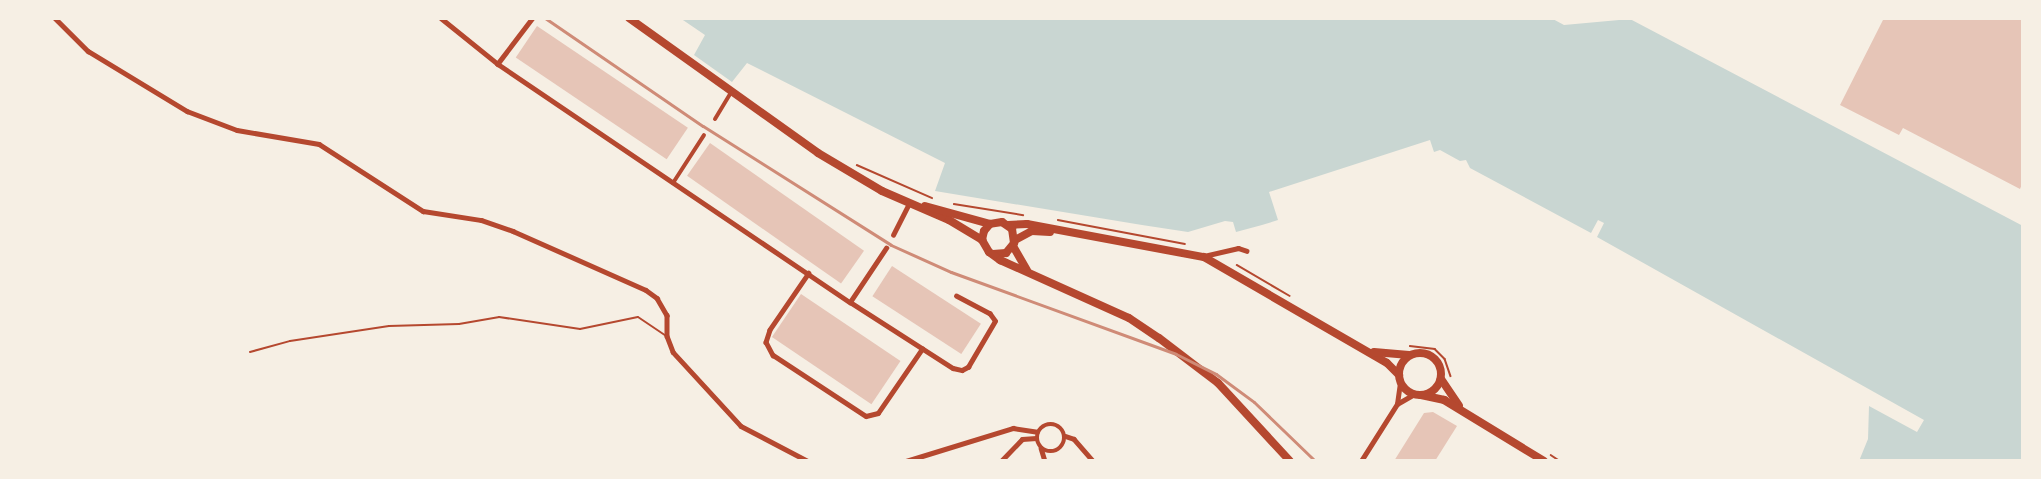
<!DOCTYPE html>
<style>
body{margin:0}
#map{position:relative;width:2041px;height:479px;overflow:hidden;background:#f6efe4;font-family:"Titillium Web",sans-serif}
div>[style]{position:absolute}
.water>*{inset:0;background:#c9d6d2}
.building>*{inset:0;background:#e6c5b7;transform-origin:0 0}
.path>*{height:1.5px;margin:-0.75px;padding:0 0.75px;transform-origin:0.75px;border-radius:0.75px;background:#b5482f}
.service>*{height:2px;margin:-1px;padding:0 1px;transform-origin:1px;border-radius:1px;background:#b5482f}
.pedestrian>*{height:4px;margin:-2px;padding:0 2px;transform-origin:2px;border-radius:2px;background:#b5482f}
.minor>*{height:4.5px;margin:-2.25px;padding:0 2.25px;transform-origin:2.25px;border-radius:2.25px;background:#b5482f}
.minor>.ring{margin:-2.25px;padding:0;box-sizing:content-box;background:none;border:4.5px solid #b5482f;border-radius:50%}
.primary>*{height:8px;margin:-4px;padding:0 4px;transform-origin:4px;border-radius:4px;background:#b5482f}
.primary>.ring{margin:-4px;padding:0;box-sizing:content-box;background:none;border:8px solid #b5482f;border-radius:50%}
.rail>*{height:3px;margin:-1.5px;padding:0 1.5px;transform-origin:1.5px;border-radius:1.5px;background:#cf8b77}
span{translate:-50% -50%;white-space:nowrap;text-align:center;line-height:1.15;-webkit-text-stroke:5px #f6efe4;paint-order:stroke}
.frame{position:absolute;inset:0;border:20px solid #f6efe4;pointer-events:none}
</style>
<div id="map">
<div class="water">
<div style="clip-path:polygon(680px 18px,1551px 18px,1564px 25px,1630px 19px,2023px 226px,2023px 461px,1859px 461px,1868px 439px,1869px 406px,1917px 432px,1924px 420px,1597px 237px,1604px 223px,1598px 220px,1591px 233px,1470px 168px,1466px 160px,1460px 161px,1440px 150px,1434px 152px,1430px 140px,1269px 192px,1278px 220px,1262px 225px,1236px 232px,1233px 222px,1225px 221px,1188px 232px,1142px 225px,935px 191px,945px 163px,747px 63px,732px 82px,694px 55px,705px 35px)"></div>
</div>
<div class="building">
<div style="clip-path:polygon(1884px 18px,2023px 18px,2023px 182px,2020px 189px,1903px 128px,1899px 135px,1840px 105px)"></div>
<div style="left:537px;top:26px;width:182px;height:38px;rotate:34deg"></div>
<div style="left:710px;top:143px;width:188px;height:40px;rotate:35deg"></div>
<div style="left:892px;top:266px;width:106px;height:36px;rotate:33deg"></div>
<div style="left:801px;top:294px;width:120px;height:52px;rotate:34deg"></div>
<div style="clip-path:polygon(1433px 412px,1457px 426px,1435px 461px,1394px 461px,1424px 413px)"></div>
</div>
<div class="path">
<div style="left:857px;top:165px;width:82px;rotate:23.7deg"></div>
<div style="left:954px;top:204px;width:70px;rotate:9.1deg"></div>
<div style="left:1058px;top:220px;width:129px;rotate:10.7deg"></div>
<div style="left:1237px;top:265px;width:61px;rotate:30.3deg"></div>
<div style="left:1410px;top:346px;width:25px;rotate:7deg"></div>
<div style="left:1435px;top:349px;width:14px;rotate:45deg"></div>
<div style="left:1445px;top:359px;width:18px;rotate:71deg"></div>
<div style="left:1551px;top:455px;width:11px;rotate:34deg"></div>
</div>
<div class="service">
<div style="left:250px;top:352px;width:41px;rotate:-15.4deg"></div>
<div style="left:290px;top:341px;width:100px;rotate:-8.6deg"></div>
<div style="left:389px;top:326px;width:70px;rotate:-1.6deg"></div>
<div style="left:459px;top:324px;width:41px;rotate:-9.9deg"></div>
<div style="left:499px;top:317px;width:82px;rotate:8.4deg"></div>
<div style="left:580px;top:329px;width:59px;rotate:-11.7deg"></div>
<div style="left:638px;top:317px;width:34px;rotate:34deg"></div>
</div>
<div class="pedestrian">
<div style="left:715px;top:119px;width:31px;rotate:-59deg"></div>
<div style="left:673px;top:183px;width:57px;rotate:-57.1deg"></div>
</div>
<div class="minor">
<div style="left:55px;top:18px;width:47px;rotate:45deg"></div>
<div style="left:88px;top:51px;width:116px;rotate:31.2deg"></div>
<div style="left:187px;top:111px;width:53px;rotate:20.8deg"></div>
<div style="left:237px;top:130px;width:83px;rotate:9.7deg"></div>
<div style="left:319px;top:144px;width:124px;rotate:32.8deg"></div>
<div style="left:423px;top:211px;width:59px;rotate:8.8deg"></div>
<div style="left:481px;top:220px;width:34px;rotate:19deg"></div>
<div style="left:513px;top:231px;width:145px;rotate:23.9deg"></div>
<div style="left:646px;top:290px;width:14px;rotate:36deg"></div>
<div style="left:657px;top:298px;width:20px;rotate:60deg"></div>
<div style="left:667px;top:315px;width:21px;rotate:90deg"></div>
<div style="left:667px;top:336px;width:17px;rotate:69deg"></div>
<div style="left:673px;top:352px;width:100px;rotate:47.4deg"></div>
<div style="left:741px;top:426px;width:76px;rotate:27.6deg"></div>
<div style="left:441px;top:18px;width:73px;rotate:38.9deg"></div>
<div style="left:533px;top:18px;width:58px;rotate:127.3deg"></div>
<div style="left:498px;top:64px;width:425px;rotate:34.1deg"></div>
<div style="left:850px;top:302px;width:122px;rotate:32.7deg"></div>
<div style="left:953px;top:368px;width:9px;rotate:13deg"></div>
<div style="left:962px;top:370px;width:7px;rotate:-27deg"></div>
<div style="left:968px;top:367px;width:53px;rotate:-59.6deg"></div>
<div style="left:995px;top:321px;width:9px;rotate:-126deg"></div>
<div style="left:990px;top:314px;width:38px;rotate:-152deg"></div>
<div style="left:893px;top:235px;width:35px;rotate:-63deg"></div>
<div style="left:1204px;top:256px;width:35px;rotate:-13deg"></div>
<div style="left:1238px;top:248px;width:9px;rotate:18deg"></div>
<div style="left:809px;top:273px;width:69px;rotate:124.4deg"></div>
<div style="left:770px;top:330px;width:13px;rotate:108deg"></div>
<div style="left:766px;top:342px;width:15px;rotate:62deg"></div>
<div style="left:773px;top:355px;width:111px;rotate:33.3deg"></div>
<div style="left:866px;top:416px;width:12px;rotate:-14deg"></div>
<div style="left:878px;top:413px;width:78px;rotate:-55.5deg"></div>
<div style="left:850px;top:302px;width:65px;rotate:-56.3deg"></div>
<div style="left:1397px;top:404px;width:20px;rotate:-30deg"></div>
<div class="ring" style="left:1037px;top:424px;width:23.5px;height:23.5px"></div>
<div style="left:1065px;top:436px;width:9px;rotate:18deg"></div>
<div style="left:1074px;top:439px;width:29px;rotate:49deg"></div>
<div style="left:1041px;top:448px;width:14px;rotate:73deg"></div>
<div style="left:906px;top:461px;width:112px;rotate:-17.1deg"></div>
<div style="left:1013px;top:428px;width:24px;rotate:9deg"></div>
<div style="left:1001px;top:461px;width:30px;rotate:-46deg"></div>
<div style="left:1022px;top:439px;width:14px;rotate:-4deg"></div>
<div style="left:1361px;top:461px;width:67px;rotate:-57.7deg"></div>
<div style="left:1397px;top:404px;width:22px;rotate:-82deg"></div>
</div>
<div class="primary">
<div style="left:629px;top:18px;width:232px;rotate:35.5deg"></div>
<div style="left:818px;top:153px;width:74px;rotate:30.7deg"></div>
<div style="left:882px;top:191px;width:73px;rotate:23.4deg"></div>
<div style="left:949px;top:220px;width:39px;rotate:31deg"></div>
<div style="left:925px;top:206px;width:67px;rotate:15.5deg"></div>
<div style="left:1008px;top:225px;width:19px;rotate:-3deg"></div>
<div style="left:1027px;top:224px;width:180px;rotate:10.6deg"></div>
<div style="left:1204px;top:257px;width:211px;rotate:30.1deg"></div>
<div style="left:1387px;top:363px;width:17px;rotate:45deg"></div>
<div style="left:1015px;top:240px;width:19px;rotate:-28deg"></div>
<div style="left:1032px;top:231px;width:18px;rotate:3deg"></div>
<div style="left:1013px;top:246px;width:28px;rotate:60deg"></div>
<div style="left:993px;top:254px;width:13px;rotate:-4deg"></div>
<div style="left:1006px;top:253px;width:13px;rotate:-51deg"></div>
<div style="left:1014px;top:243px;width:14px;rotate:-98deg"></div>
<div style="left:1012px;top:229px;width:12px;rotate:-145deg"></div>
<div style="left:1002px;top:222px;width:12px;rotate:171deg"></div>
<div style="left:990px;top:224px;width:9px;rotate:131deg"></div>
<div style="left:984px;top:231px;width:9px;rotate:103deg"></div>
<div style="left:982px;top:240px;width:14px;rotate:60deg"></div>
<div style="left:989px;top:252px;width:14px;rotate:36deg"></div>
<div style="left:1000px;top:260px;width:141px;rotate:24.2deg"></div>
<div style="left:1129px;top:318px;width:36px;rotate:34deg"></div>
<div style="left:1159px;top:338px;width:74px;rotate:37.3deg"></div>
<div style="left:1218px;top:383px;width:106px;rotate:47.3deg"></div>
<div style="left:1374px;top:352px;width:35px;rotate:5deg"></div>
<div class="ring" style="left:1399px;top:353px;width:34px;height:34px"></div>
<div style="left:1441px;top:379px;width:32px;rotate:56deg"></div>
<div style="left:1421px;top:395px;width:24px;rotate:12deg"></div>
<div style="left:1444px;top:400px;width:117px;rotate:31.4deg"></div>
</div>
<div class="rail">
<div style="left:545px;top:18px;width:191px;rotate:34.4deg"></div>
<div style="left:703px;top:126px;width:222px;rotate:32.3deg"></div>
<div style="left:891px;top:245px;width:66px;rotate:24.2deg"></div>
<div style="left:951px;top:272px;width:239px;rotate:20deg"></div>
<div style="left:1176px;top:354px;width:45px;rotate:26.6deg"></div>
<div style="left:1216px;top:374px;width:47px;rotate:36.4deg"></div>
<div style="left:1254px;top:402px;width:85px;rotate:44deg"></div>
</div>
<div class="frame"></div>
</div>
